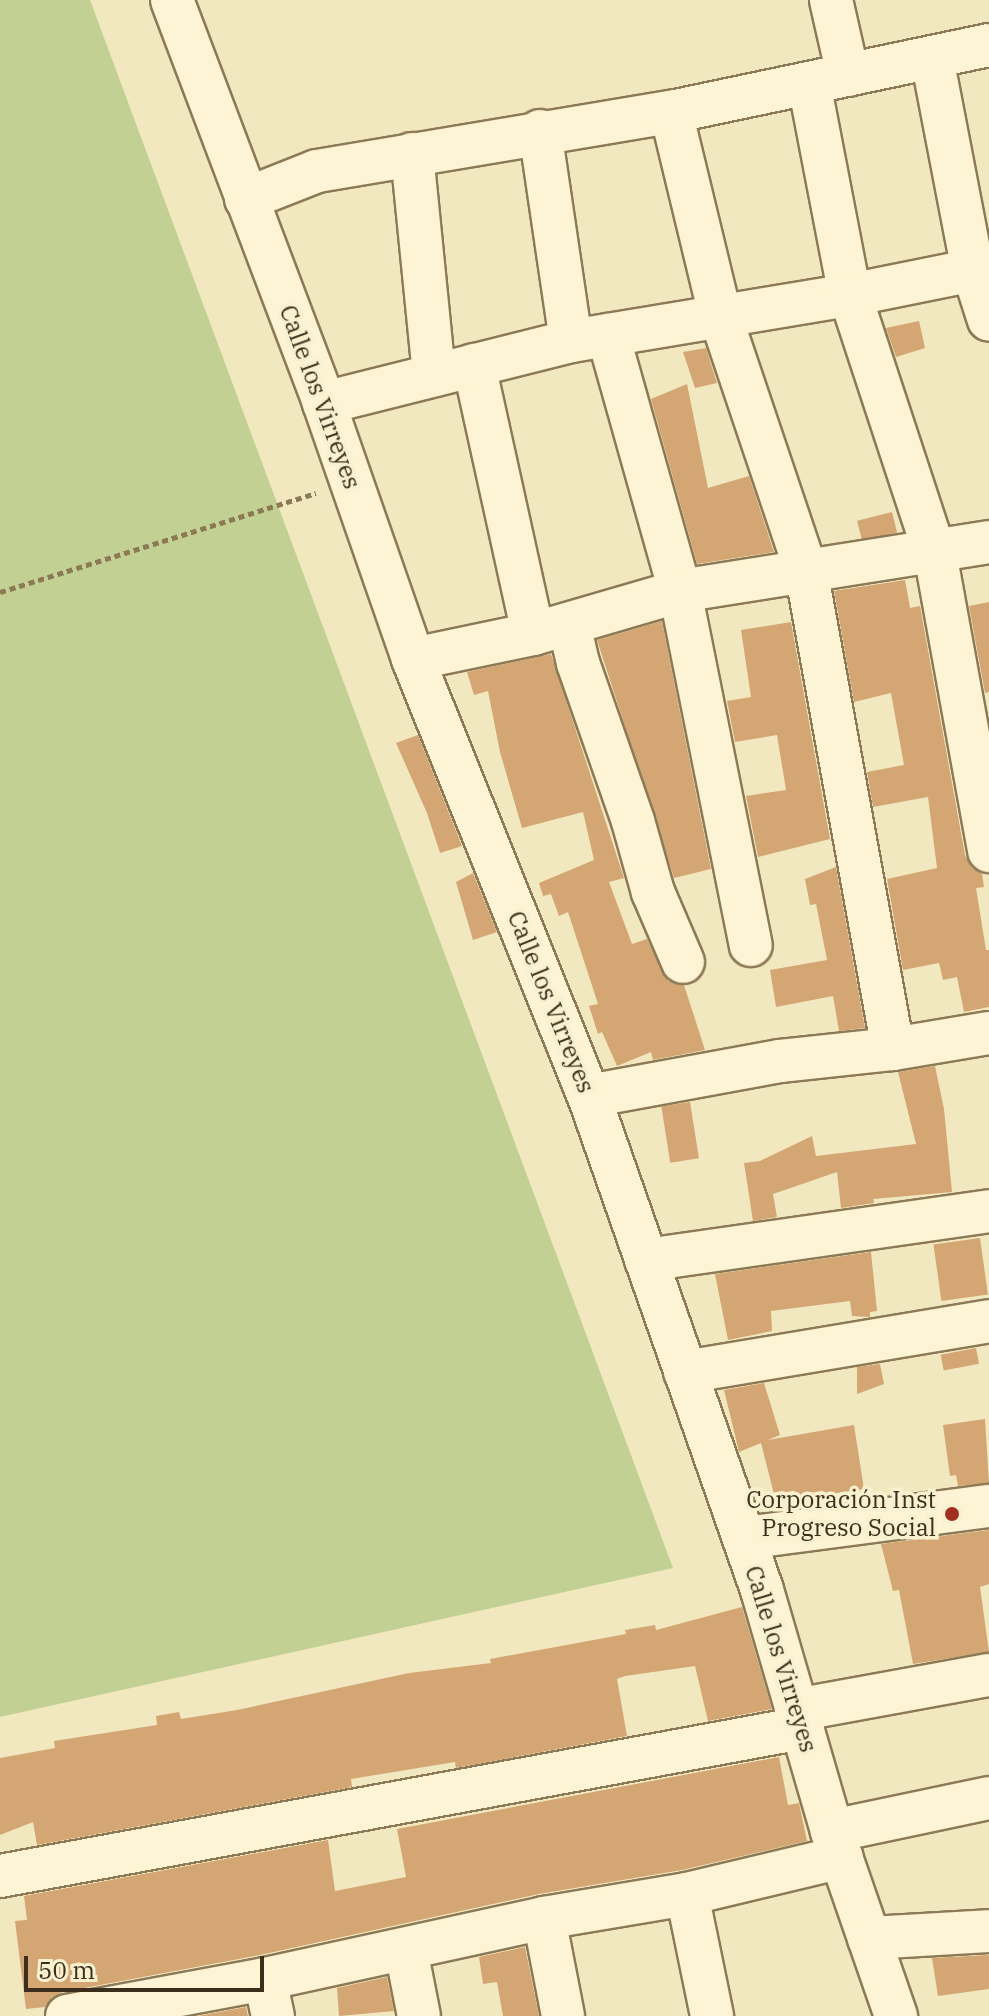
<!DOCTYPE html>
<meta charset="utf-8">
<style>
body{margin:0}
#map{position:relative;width:989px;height:2016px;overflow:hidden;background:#f2e8c0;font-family:"IBM Plex Serif",serif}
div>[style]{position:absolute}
.green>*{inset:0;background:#c2d193}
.building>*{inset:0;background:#d3a673;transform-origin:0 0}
.path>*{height:5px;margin-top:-2.5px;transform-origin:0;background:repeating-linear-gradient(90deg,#8c7956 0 6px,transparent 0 10px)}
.roads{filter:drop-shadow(2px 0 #8c7956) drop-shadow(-2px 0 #8c7956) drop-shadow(0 2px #8c7956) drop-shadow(0 -2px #8c7956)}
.minor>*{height:42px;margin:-21px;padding:0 21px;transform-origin:21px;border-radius:21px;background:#fcf4d4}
.dots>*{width:22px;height:22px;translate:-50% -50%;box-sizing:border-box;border:4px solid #f8f1d0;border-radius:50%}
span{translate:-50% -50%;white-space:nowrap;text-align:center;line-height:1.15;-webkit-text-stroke:7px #f8f1d0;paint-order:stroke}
.street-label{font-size:24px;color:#3b2e1c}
.poi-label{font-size:24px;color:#3b2e1c}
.right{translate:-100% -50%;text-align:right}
.scale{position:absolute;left:24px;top:1956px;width:240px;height:36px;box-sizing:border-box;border:4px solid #3b2e1c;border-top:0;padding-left:10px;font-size:24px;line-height:28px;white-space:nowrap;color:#3b2e1c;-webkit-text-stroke:6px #f8f1d0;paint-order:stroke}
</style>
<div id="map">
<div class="green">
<div style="clip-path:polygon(0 0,90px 0,673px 1568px,0 1717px)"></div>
</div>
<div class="building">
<div style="clip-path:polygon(919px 321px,925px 348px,896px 357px,886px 328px)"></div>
<div style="clip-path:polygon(706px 348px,717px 383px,695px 388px,683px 352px)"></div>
<div style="clip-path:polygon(687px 384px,708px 488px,749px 476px,774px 552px,697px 564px,651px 399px)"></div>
<div style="left:892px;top:512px;width:21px;height:36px;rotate:76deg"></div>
<div style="clip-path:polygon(905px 580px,910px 608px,920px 606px,965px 855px,971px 867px,982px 874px,984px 887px,976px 888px,986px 950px,989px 950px,989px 1007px,964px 1012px,957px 977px,943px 980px,939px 963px,903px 970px,887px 879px,937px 868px,928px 797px,873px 807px,867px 772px,904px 765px,891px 693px,854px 702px,834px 591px)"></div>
<div style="clip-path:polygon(989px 602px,989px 692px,985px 693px,969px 606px)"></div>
<div style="clip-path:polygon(662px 621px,711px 869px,674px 878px,597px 640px)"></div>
<div style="clip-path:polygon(791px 622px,830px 839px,758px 857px,746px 796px,786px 790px,777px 735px,735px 742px,727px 701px,751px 697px,741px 630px)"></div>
<div style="clip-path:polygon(551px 654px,624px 878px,609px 882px,632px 944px,647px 939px,668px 981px,684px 985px,705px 1050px,653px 1060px,651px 1052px,617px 1066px,602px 1032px,598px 1034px,589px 1006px,598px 1004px,568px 912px,559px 916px,551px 894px,543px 896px,539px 883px,594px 860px,583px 812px,522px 828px,500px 752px,488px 691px,474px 695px,467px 672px)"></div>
<div style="clip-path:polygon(418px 735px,462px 846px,440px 853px,427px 813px,396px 743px)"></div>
<div style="clip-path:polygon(836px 867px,865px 1028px,839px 1031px,833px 996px,776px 1007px,770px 970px,827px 960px,816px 904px,810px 905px,805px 879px)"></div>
<div style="clip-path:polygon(473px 873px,497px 932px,473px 940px,456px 882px)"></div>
<div style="clip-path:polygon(935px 1066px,944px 1109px,952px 1192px,873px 1199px,874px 1203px,841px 1208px,837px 1172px,773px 1194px,777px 1217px,753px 1221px,744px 1163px,760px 1161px,812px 1136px,816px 1156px,916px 1144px,898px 1072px)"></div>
<div style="left:690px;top:1102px;width:57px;height:29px;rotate:81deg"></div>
<div style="left:980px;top:1238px;width:57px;height:47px;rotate:82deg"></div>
<div style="clip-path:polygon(871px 1252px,877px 1311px,870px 1312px,870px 1317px,852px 1316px,850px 1301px,771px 1311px,772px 1331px,728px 1340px,715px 1274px)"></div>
<div style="left:976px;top:1348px;width:16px;height:36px;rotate:79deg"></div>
<div style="clip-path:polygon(880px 1364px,884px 1384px,857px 1394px,857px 1367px)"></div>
<div style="clip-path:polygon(764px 1383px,780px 1435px,768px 1440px,854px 1425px,864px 1489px,776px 1502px,761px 1443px,739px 1452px,724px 1390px)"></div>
<div style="clip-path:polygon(985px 1419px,989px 1483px,958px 1486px,956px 1475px,950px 1476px,943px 1425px)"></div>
<div style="clip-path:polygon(989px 1530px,989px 1584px,980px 1587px,989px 1652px,913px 1664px,899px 1590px,893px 1591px,881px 1544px)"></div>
<div style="clip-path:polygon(742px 1607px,772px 1709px,708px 1721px,695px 1666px,625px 1676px,617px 1679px,627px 1736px,456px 1768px,455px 1762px,351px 1779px,352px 1787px,37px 1845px,33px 1822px,0 1835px,0 1758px,55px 1748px,54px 1741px,157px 1725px,156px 1716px,179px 1712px,181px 1719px,237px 1710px,409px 1673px,491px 1663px,490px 1659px,626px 1634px,625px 1630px,655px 1625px,656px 1630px)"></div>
<div style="clip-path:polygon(779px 1757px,788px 1805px,799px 1803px,807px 1841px,682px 1870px,539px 1894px,260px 1955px,63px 1992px,52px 1997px,45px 2007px,26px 2009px,15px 1921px,27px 1920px,24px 1896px,328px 1840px,335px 1891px,406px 1877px,397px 1829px)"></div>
<div style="clip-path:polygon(525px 1947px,539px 2016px,503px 2016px,497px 1982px,483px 1984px,479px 1957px)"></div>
<div style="clip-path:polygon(989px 1955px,989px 1989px,938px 1996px,932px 1958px)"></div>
<div style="clip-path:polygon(387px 1977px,394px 2011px,339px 2016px,337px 1988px)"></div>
<div style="clip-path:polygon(246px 2007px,248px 2016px,198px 2016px)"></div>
</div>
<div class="path">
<div style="left:0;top:592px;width:331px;rotate:-17.4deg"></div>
</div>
<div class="roads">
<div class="minor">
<div style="left:172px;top:0;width:431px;rotate:69.3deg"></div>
<div style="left:324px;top:403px;width:271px;rotate:70.8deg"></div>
<div style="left:413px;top:659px;width:471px;rotate:68.1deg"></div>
<div style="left:589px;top:1096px;width:523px;rotate:70.7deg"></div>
<div style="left:762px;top:1590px;width:251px;rotate:73.8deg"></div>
<div style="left:832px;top:1831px;width:196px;rotate:70.9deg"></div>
<div style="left:831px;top:0;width:77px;rotate:77.2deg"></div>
<div style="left:932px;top:58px;width:216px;rotate:79.1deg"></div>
<div style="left:973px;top:270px;width:52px;rotate:72.3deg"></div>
<div style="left:809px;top:83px;width:216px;rotate:79.1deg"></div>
<div style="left:850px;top:295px;width:272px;rotate:71.8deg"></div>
<div style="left:935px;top:553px;width:303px;rotate:79.7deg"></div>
<div style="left:671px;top:112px;width:212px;rotate:76.4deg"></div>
<div style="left:721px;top:318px;width:266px;rotate:71.4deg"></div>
<div style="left:806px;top:570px;width:487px;rotate:79.7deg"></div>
<div style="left:540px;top:131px;width:212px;rotate:81.6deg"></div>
<div style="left:412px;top:154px;width:222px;rotate:84.3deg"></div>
<div style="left:246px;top:199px;width:76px;rotate:-21.5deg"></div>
<div style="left:317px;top:171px;width:359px;rotate:-9.5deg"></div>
<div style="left:671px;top:112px;width:325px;rotate:-11.9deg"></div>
<div style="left:608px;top:335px;width:266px;rotate:74.3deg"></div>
<div style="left:680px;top:591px;width:361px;rotate:78.7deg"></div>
<div style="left:474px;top:365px;width:275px;rotate:77.6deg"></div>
<div style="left:324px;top:403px;width:255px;rotate:-14.1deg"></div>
<div style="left:571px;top:341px;width:283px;rotate:-9.4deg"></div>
<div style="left:850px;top:295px;width:142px;rotate:-11.4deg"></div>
<div style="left:569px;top:624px;width:40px;rotate:77deg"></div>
<div style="left:578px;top:663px;width:167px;rotate:70.8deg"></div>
<div style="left:633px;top:821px;width:74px;rotate:74.3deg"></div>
<div style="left:653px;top:892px;width:76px;rotate:66.8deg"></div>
<div style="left:413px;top:659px;width:123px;rotate:-11.8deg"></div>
<div style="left:533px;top:634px;width:153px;rotate:-16.3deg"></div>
<div style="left:680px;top:591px;width:313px;rotate:-9deg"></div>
<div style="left:589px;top:1096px;width:194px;rotate:-10.4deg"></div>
<div style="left:780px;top:1061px;width:114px;rotate:-6.1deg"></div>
<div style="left:893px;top:1049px;width:97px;rotate:-9.5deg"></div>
<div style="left:646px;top:1260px;width:346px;rotate:-8.1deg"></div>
<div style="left:685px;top:1372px;width:308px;rotate:-9.5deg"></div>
<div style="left:745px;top:1538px;width:246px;rotate:-7.5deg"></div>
<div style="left:796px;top:1710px;width:196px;rotate:-10.3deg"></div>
<div style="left:832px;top:1831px;width:160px;rotate:-11.9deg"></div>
<div style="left:0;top:1876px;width:816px;rotate:-10.46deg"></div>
<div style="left:687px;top:1894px;width:125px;rotate:78.4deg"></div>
<div style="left:544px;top:1918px;width:100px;rotate:79deg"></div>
<div style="left:869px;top:1938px;width:120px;rotate:-3.3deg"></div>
<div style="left:406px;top:1950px;width:67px;rotate:78.9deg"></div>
<div style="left:265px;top:1979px;width:38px;rotate:78deg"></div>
<div style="left:67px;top:2016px;width:201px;rotate:-10.6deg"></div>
<div style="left:265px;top:1979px;width:286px;rotate:-12.3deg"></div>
<div style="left:544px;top:1918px;width:145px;rotate:-9.5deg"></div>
<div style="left:687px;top:1894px;width:159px;rotate:-13.4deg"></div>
</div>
</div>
<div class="dots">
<div style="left:952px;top:1514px;background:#a12f21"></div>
</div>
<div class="street-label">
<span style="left:320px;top:397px;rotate:70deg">Calle los Virreyes</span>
<span style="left:551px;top:1002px;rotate:68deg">Calle los Virreyes</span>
<span style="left:781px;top:1659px;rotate:73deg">Calle los Virreyes</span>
</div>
<div class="poi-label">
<span class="right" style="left:936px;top:1514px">Corporación Inst<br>Progreso Social</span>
</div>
<div class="scale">50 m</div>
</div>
